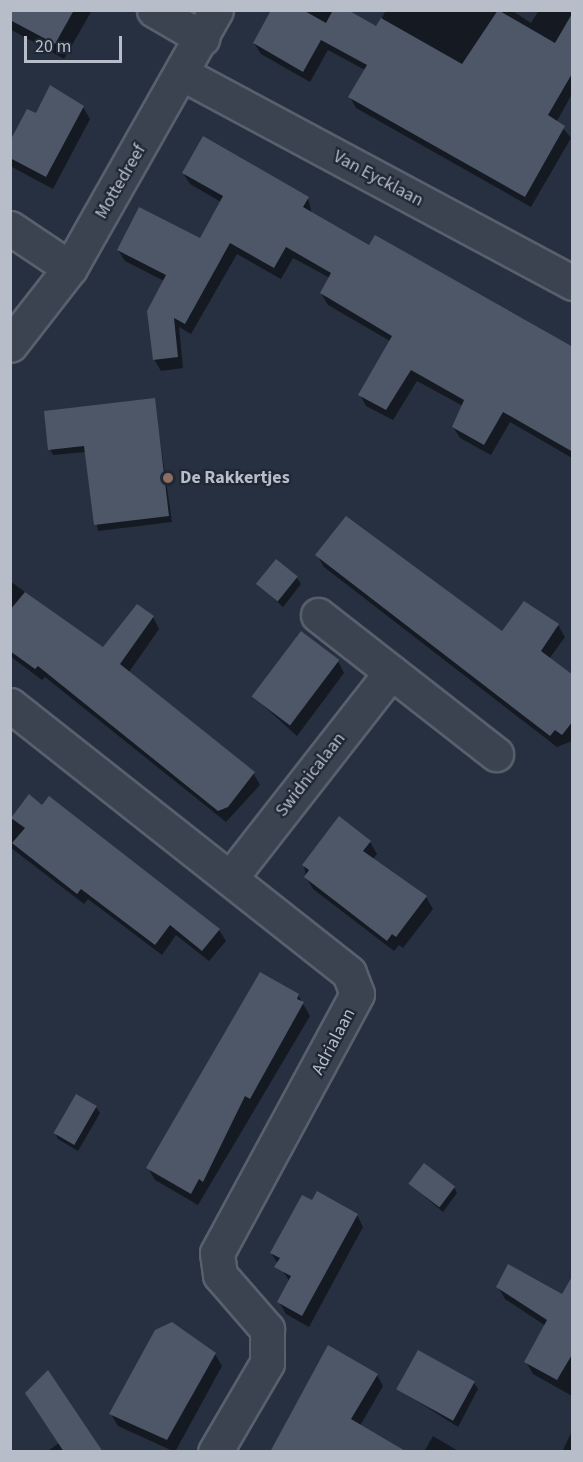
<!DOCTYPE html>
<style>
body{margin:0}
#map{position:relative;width:583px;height:1462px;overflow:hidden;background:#273040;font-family:"Source Sans 3",sans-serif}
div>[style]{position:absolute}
.shadow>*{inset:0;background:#0007}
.building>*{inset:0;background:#4d5768;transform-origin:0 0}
.roads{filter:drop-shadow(2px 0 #59606d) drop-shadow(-2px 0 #59606d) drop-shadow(0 2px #59606d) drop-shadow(0 -2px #59606d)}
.street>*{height:33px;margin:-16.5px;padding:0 16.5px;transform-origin:16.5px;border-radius:16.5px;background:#3b4250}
.dots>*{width:16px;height:16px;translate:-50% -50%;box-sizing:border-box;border:3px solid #202735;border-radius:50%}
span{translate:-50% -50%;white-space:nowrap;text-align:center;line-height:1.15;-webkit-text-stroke:4.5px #202735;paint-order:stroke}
.street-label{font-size:18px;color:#b7beca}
.poi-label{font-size:18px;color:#b7beca;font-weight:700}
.left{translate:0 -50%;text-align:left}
.frame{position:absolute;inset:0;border:12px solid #b7beca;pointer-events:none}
.scale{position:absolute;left:24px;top:36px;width:98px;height:27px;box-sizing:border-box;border:3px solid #b7beca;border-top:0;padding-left:8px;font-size:18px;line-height:21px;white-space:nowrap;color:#b7beca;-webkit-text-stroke:4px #202735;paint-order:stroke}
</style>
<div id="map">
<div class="shadow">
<div style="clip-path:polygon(10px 10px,90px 10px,91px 12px,64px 59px,10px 29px)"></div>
<div style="clip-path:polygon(273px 10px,345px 10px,377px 28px,386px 10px,511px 10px,531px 23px,539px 10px,572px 10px,572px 94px,557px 121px,571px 138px,531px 207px,356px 108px,350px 97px,365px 70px,328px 50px,310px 82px,261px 54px,254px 43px)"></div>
<div style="clip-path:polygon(83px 107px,90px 119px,53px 189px,12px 167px,10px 144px,36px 115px)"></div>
<div style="clip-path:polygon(183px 173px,308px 198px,312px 214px,370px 247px,572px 348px,572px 458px,510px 422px,491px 455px,460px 438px,453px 427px,463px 406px,417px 381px,393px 420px,366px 406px,360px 395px,390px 341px,328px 305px,321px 293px,330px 278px,293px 258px,281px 279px,237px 254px,191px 334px,179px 327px,183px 368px,161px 371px,154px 359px,164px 281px,125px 261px,118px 250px,201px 240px,221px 202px,190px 184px)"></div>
<div style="clip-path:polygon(154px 399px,172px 522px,98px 531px,86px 452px,53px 455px,50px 449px)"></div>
<div style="clip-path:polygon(317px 555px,502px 633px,558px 625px,565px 637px,549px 659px,572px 677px,572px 741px,557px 747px,324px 567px)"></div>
<div style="clip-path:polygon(297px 578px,301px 584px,283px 607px,259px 585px)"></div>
<div style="clip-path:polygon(10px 581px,103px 649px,153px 617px,159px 629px,129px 672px,253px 773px,260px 785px,226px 822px,45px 677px,42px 680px,10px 656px)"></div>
<div style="clip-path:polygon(338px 661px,344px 673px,297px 736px,253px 696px)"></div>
<div style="clip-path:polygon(29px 796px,43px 807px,49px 798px,219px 930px,226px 941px,209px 961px,176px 935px,162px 955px,88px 899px,84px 904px,10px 847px,10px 821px)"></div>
<div style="clip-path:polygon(370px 842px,377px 854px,373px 859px,426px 897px,433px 909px,403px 948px,399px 945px,394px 951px,313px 889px,306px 877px,304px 865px)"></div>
<div style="clip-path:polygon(298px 995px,310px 1016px,198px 1205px,155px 1180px,148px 1168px)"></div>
<div style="clip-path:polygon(96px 1107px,100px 1113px,78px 1151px,58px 1139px,55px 1133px)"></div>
<div style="clip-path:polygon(410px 1184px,454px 1187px,457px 1193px,443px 1212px)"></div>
<div style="clip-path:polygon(313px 1202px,357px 1215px,363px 1227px,309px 1327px,286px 1314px,279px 1302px,290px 1282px,271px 1253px)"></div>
<div style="clip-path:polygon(498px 1287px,572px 1306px,572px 1396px,533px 1374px,526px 1362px,546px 1326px,505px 1299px)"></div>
<div style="clip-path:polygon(215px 1354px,222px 1366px,175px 1452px,118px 1426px,111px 1414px)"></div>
<div style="clip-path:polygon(377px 1375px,383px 1386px,360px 1426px,272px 1452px)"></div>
<div style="clip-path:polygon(474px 1383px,478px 1389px,458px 1427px,398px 1389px)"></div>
<div style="clip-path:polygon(572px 1431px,572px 1452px,562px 1452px)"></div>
<div style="clip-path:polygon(433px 1436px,460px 1452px,424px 1452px)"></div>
<div style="clip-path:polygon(59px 1443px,102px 1452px,46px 1452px)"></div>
</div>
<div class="building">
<div style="clip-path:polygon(10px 10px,74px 10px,55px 44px,10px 20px)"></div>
<div style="clip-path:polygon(271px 10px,303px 10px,326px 23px,333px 10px,348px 10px,376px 26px,381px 18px,462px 64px,498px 10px,555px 43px,573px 12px,573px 72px,548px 115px,565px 126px,525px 197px,348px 97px,367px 65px,321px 40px,303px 72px,253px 43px)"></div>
<div style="clip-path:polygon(50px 85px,84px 106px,46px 177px,10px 158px,10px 141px,27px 109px,36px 113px)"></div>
<div style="clip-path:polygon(203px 136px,309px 197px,303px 207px,369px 245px,375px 235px,573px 347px,573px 452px,503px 412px,484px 445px,452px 427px,464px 400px,411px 370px,386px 410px,358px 395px,392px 336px,320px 293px,331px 273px,286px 247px,274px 268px,230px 243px,185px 324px,174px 318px,178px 357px,153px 360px,147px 311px,166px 275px,117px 250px,139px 207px,200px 238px,223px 196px,182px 173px)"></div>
<div style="clip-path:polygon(155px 398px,169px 516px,94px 525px,84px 446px,48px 450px,44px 411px)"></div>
<div style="clip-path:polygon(346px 516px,502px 631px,524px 601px,559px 624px,541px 651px,573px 675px,573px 721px,562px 735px,555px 730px,550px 736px,315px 555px)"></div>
<div style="left:276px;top:559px;width:28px;height:32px;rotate:39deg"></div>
<div style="clip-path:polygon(25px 592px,103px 647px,137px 604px,154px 616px,120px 664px,255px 772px,228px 807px,218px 811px,38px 666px,35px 669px,10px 651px,10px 610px)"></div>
<div style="left:301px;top:631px;width:48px;height:82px;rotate:37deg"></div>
<div style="clip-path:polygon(29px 794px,42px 805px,49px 796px,220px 929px,202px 951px,170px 925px,155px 945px,81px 889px,77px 894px,12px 843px,25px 828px,11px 818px)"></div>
<div style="clip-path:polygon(339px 816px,371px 841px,363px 851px,427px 896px,396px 937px,392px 934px,387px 941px,304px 877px,309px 870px,302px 865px)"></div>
<div style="clip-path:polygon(260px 972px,299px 994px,297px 999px,304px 1002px,250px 1099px,245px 1096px,203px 1182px,199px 1179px,191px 1194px,146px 1168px)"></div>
<div style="left:76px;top:1094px;width:24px;height:45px;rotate:30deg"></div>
<div style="left:424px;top:1163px;width:39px;height:26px;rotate:37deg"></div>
<div style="clip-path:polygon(317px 1191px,358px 1214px,302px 1316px,277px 1302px,291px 1276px,274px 1267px,280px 1258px,270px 1253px,302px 1195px,312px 1200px)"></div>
<div style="clip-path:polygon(508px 1264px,562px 1294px,573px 1275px,573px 1353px,557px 1380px,524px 1362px,547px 1320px,496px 1287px)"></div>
<div style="clip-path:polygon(172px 1322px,216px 1353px,167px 1440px,109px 1414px,155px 1330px)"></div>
<div style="clip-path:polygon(328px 1345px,378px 1374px,351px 1419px,407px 1452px,270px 1452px)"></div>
<div style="left:418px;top:1350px;width:65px;height:45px;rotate:29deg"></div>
<div style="clip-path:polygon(48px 1370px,103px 1452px,64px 1452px,25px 1393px)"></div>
</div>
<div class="roads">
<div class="street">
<div style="left:154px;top:10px;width:56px;rotate:30.3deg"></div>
<div style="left:183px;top:74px;width:442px;rotate:28.2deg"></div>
<div style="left:10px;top:228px;width:72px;rotate:33.7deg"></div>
<div style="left:10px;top:345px;width:98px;rotate:-52.1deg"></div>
<div style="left:70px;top:268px;width:296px;rotate:-60.5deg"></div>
<div style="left:318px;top:615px;width:226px;rotate:38deg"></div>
<div style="left:10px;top:705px;width:432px;rotate:38.3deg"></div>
<div style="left:349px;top:973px;width:22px;rotate:69deg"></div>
<div style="left:357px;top:994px;width:294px;rotate:118.4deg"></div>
<div style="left:217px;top:1253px;width:22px;rotate:82deg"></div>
<div style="left:220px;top:1275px;width:72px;rotate:49deg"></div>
<div style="left:267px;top:1329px;width:34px;rotate:90deg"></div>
<div style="left:267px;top:1363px;width:103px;rotate:120.3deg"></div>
<div style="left:231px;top:877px;width:260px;rotate:-52deg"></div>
</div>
</div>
<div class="dots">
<div style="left:168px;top:478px;background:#8d6e63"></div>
</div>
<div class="street-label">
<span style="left:378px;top:179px;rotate:28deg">Van Eycklaan</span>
<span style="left:121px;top:182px;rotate:-60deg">Mottedreef</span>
<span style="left:311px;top:775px;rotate:-52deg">Swidnicalaan</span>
<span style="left:334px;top:1042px;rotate:-62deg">Adrialaan</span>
</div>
<div class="poi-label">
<span class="left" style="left:180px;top:478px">De Rakkertjes</span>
</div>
<div class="frame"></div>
<div class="scale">20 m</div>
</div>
